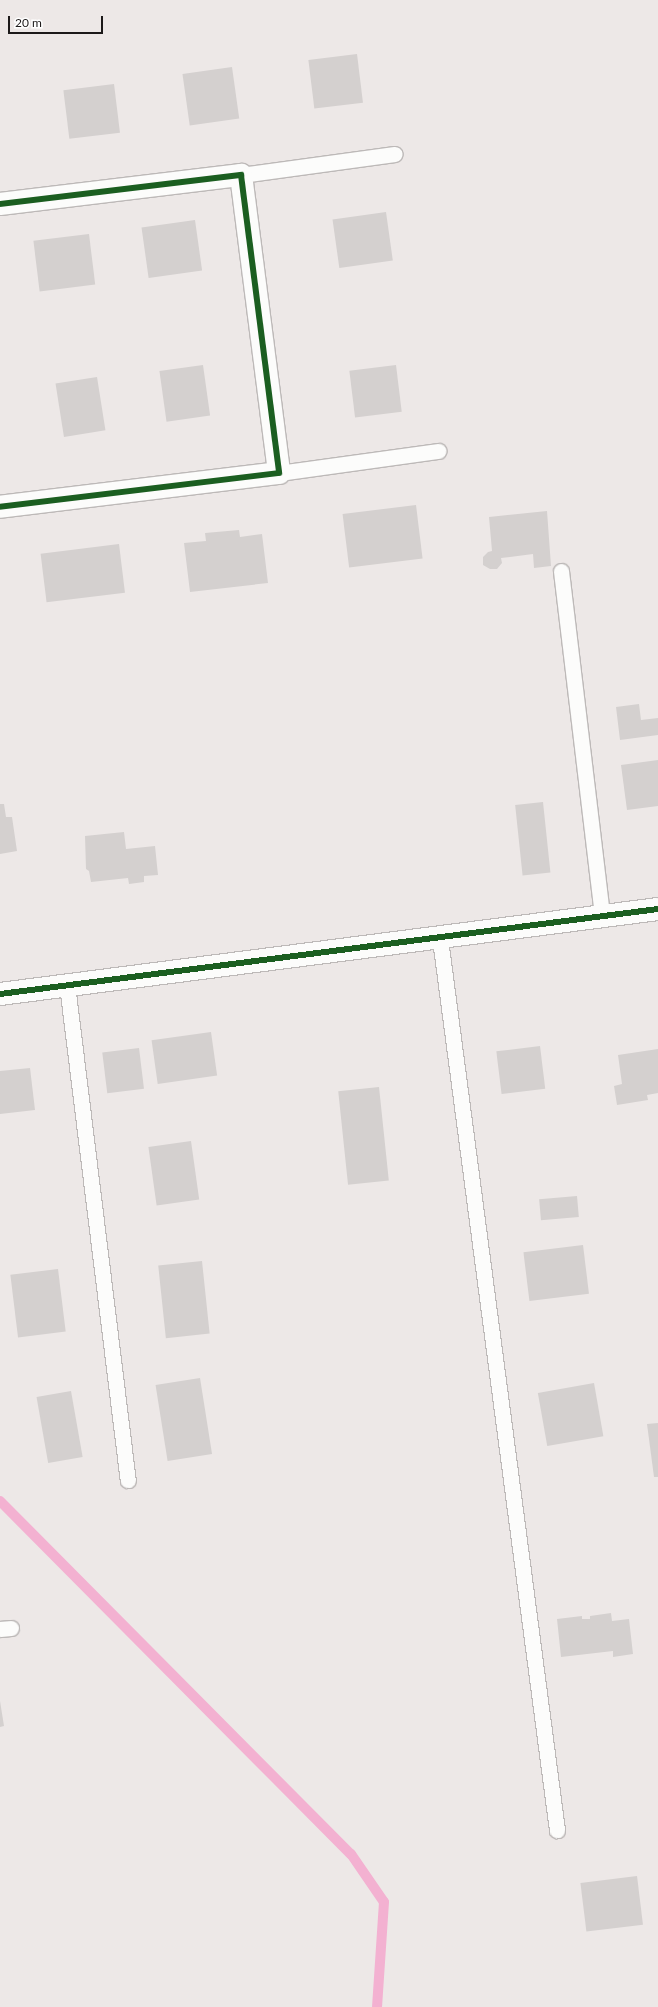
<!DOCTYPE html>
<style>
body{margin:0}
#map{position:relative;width:658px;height:2007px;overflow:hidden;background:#ede8e7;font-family:Lato,sans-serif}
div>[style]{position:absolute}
.stream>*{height:10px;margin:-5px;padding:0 5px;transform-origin:5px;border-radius:5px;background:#f3b1d1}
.building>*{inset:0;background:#d4d0cf;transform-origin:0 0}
.roads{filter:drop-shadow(1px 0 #bdb9b8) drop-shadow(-1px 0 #bdb9b8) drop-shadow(0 1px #bdb9b8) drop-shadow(0 -1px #bdb9b8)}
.lane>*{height:15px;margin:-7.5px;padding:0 7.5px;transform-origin:7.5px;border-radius:7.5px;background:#fcfcfb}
.street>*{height:22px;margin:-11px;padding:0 11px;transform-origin:11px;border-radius:11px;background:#fcfcfb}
.secondary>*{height:22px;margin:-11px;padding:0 11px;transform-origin:11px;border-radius:11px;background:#fcfcfb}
.cycleway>*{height:6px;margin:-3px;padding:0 3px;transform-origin:3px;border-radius:3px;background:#1b5e20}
span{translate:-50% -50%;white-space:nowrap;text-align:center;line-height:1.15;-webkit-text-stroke:3px #fff;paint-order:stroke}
.scale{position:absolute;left:8px;top:16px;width:95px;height:18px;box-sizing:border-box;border:2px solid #1c1919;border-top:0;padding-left:5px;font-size:12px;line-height:14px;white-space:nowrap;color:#1c1919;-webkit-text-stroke:3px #fff;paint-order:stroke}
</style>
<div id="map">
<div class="stream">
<div style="left:0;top:1501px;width:498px;rotate:45.2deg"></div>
<div style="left:351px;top:1854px;width:58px;rotate:55.5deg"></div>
<div style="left:384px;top:1902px;width:105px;rotate:93.8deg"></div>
</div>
<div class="building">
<div style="left:357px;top:54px;width:49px;height:49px;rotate:83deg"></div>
<div style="left:232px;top:67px;width:52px;height:50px;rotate:82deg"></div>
<div style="left:114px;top:84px;width:49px;height:51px;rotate:83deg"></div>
<div style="left:386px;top:212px;width:49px;height:54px;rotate:82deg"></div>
<div style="left:195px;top:220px;width:51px;height:54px;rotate:82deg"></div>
<div style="left:89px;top:234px;width:51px;height:56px;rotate:83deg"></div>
<div style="left:203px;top:365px;width:51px;height:44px;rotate:82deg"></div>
<div style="left:396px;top:365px;width:47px;height:47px;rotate:83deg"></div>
<div style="left:97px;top:377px;width:54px;height:42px;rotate:81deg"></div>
<div style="left:416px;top:505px;width:54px;height:74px;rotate:83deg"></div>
<div style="clip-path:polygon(547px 511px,551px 566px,534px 568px,533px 554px,501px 558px,502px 563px,497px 569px,490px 569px,483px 565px,483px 557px,488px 552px,492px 551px,489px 517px)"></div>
<div style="clip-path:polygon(239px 530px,240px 537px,262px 534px,268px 583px,190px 592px,184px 543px,206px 541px,205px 533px)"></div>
<div style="left:119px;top:544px;width:49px;height:79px;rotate:83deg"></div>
<div style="clip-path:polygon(639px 704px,641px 720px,658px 718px,658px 735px,620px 740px,616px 707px)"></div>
<div style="clip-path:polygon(658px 760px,658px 806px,627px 810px,621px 765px)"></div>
<div style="left:543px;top:802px;width:71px;height:28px;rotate:84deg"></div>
<div style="clip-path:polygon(0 804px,4px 804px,6px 817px,12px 817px,17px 851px,0 854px)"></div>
<div style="clip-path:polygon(124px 832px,126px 849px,155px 846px,158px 875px,144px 876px,144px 882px,129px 884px,128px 878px,91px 882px,89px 871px,86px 869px,85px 836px)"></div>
<div style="left:211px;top:1032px;width:44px;height:60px;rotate:82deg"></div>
<div style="left:540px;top:1046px;width:43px;height:44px;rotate:83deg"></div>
<div style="left:139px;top:1048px;width:41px;height:37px;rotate:83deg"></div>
<div style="clip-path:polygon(658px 1049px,658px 1093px,647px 1095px,648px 1100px,617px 1105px,614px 1086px,622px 1084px,618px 1055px)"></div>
<div style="clip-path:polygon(30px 1068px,35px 1110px,0 1114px,0 1071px)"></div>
<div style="left:379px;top:1087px;width:94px;height:41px;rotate:84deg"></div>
<div style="left:191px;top:1141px;width:59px;height:43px;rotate:82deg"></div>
<div style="left:577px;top:1196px;width:21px;height:38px;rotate:85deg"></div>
<div style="left:583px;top:1245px;width:49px;height:60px;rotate:83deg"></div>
<div style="left:202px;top:1261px;width:73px;height:44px;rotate:84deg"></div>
<div style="left:58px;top:1269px;width:63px;height:48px;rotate:83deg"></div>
<div style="left:200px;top:1378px;width:77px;height:45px;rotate:81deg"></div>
<div style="left:594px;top:1383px;width:54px;height:57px;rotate:80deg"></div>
<div style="left:71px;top:1391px;width:67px;height:35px;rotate:80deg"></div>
<div style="clip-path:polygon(658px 1423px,658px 1477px,654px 1477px,647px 1424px)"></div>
<div style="clip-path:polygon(611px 1613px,612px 1621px,629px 1619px,633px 1654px,613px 1657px,613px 1651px,561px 1657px,557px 1619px,582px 1616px,582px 1619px,590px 1619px,590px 1616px)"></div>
<div style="clip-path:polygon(0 1701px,4px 1726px,0 1727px)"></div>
<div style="left:637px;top:1876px;width:49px;height:57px;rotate:83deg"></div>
</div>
<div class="roads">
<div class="lane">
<div style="left:241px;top:175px;width:155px;rotate:-7.8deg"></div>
<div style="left:279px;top:473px;width:161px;rotate:-7.9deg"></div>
<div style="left:561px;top:571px;width:348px;rotate:83.2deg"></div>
<div style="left:440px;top:939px;width:899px;rotate:82.52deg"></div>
<div style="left:67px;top:985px;width:499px;rotate:83deg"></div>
<div style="left:0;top:1629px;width:11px;rotate:-5deg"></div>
</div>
<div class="street">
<div style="left:0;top:204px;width:243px;rotate:-6.9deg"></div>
<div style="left:241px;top:175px;width:300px;rotate:82.7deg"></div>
<div style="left:279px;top:473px;width:281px;rotate:173.1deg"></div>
</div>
<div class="secondary">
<div style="left:0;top:994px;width:663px;rotate:-7.36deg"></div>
</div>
</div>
<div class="cycleway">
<div style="left:0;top:204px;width:243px;rotate:-6.9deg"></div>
<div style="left:241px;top:175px;width:300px;rotate:82.7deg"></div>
<div style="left:279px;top:473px;width:281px;rotate:173.1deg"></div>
<div style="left:0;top:994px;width:663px;rotate:-7.36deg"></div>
</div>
<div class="scale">20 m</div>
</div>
